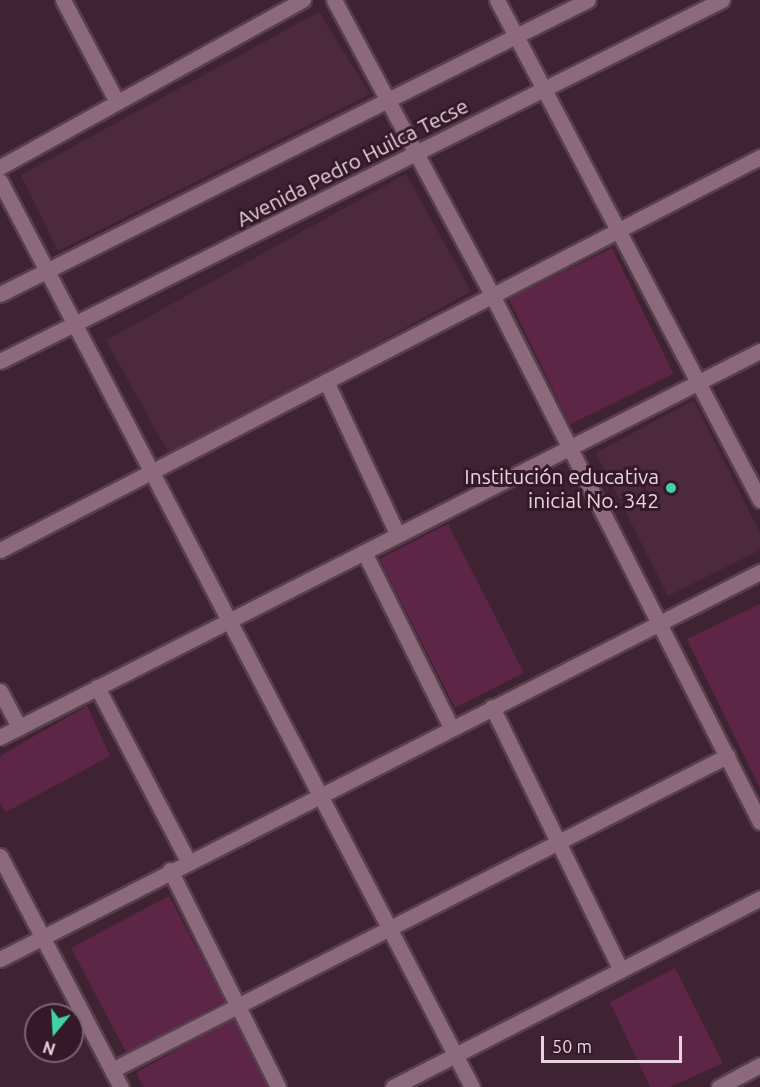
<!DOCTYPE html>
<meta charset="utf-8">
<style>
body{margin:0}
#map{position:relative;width:760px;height:1087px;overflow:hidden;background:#402333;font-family:Ubuntu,sans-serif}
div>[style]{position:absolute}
.built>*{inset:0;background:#4d293d;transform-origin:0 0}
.green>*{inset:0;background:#5d2646;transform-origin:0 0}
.roads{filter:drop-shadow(2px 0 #583f4d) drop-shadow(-2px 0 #583f4d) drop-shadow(0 2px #583f4d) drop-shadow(0 -2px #583f4d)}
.minor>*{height:15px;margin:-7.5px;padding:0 7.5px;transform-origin:7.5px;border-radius:7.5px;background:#8c697b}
.secondary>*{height:15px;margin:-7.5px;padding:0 7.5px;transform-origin:7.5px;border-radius:7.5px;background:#8c697b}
.dots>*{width:16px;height:16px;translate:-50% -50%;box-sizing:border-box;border:3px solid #361929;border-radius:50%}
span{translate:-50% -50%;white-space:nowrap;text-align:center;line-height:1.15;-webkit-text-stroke:6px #361929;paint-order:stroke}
.street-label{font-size:21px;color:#e7d3dd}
.poi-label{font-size:21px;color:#e7d3dd}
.right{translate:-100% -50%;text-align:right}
.north{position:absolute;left:24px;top:1003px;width:60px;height:60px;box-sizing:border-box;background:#361929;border:2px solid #7d6371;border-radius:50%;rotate:198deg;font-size:16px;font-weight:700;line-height:24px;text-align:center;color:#e7d3dd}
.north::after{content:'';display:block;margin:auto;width:21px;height:27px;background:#3ed4a3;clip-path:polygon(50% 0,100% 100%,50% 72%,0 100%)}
.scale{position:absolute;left:541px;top:1036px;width:141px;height:27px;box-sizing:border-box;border:3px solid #e7d3dd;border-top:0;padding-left:8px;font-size:18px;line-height:21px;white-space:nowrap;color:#e7d3dd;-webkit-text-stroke:4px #361929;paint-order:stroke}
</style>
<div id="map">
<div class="built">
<div style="clip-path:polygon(319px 12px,370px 94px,58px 251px,21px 175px)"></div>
<div style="left:406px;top:174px;width:134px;height:343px;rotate:61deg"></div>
<div style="clip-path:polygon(694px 400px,760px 533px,760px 550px,668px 596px,596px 453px)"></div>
</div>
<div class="green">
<div style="left:612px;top:248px;width:140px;height:115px;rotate:64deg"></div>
<div style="left:448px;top:524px;width:167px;height:77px;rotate:63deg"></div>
<div style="clip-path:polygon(760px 604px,760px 788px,687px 639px)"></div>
<div style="clip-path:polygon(87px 706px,110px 756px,6px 812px,0 803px,0 756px)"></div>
<div style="left:169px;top:896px;width:119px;height:111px;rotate:62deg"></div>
<div style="clip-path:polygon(675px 968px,723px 1063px,670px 1087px,650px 1087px,610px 1002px)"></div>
<div style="clip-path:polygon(234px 1017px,270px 1087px,144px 1087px,136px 1073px)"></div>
</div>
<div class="roads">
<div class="minor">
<div style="left:63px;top:0;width:115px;rotate:62.1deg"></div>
<div style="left:334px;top:0;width:335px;rotate:61.8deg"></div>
<div style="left:492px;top:295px;width:591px;rotate:63.04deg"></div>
<div style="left:497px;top:0;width:565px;rotate:62.26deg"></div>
<div style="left:0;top:167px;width:346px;rotate:-28.9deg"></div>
<div style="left:0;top:181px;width:102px;rotate:62.4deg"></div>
<div style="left:326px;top:381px;width:168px;rotate:65deg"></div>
<div style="left:0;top:550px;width:856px;rotate:-27.34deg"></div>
<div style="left:364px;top:552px;width:195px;rotate:63.6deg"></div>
<div style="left:97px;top:687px;width:196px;rotate:62.4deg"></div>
<div style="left:0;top:691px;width:41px;rotate:62.2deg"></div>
<div style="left:492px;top:707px;width:293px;rotate:63.9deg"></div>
<div style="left:0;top:737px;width:852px;rotate:-26.93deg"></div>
<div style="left:0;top:856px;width:261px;rotate:62.4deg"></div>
<div style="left:170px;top:870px;width:242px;rotate:63.5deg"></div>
<div style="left:0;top:959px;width:853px;rotate:-26.99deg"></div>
<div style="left:112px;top:1070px;width:691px;rotate:-27.05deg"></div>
<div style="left:393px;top:1087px;width:413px;rotate:-27.2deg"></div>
<div style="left:719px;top:1087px;width:47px;rotate:-28.2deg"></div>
</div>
<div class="secondary">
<div style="left:47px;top:271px;width:920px;rotate:62.49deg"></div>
<div style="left:0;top:294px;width:657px;rotate:-26.57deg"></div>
<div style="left:0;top:361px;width:807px;rotate:-26.57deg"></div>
</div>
</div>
<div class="dots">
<div style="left:671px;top:488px;background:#3ed4a3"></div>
</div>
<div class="street-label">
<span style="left:352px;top:162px;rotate:-27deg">Avenida Pedro Huilca Tecse</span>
</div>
<div class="poi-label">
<span class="right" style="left:659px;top:488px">Institución educativa<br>inicial No. 342</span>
</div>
<div class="north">N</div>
<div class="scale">50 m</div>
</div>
